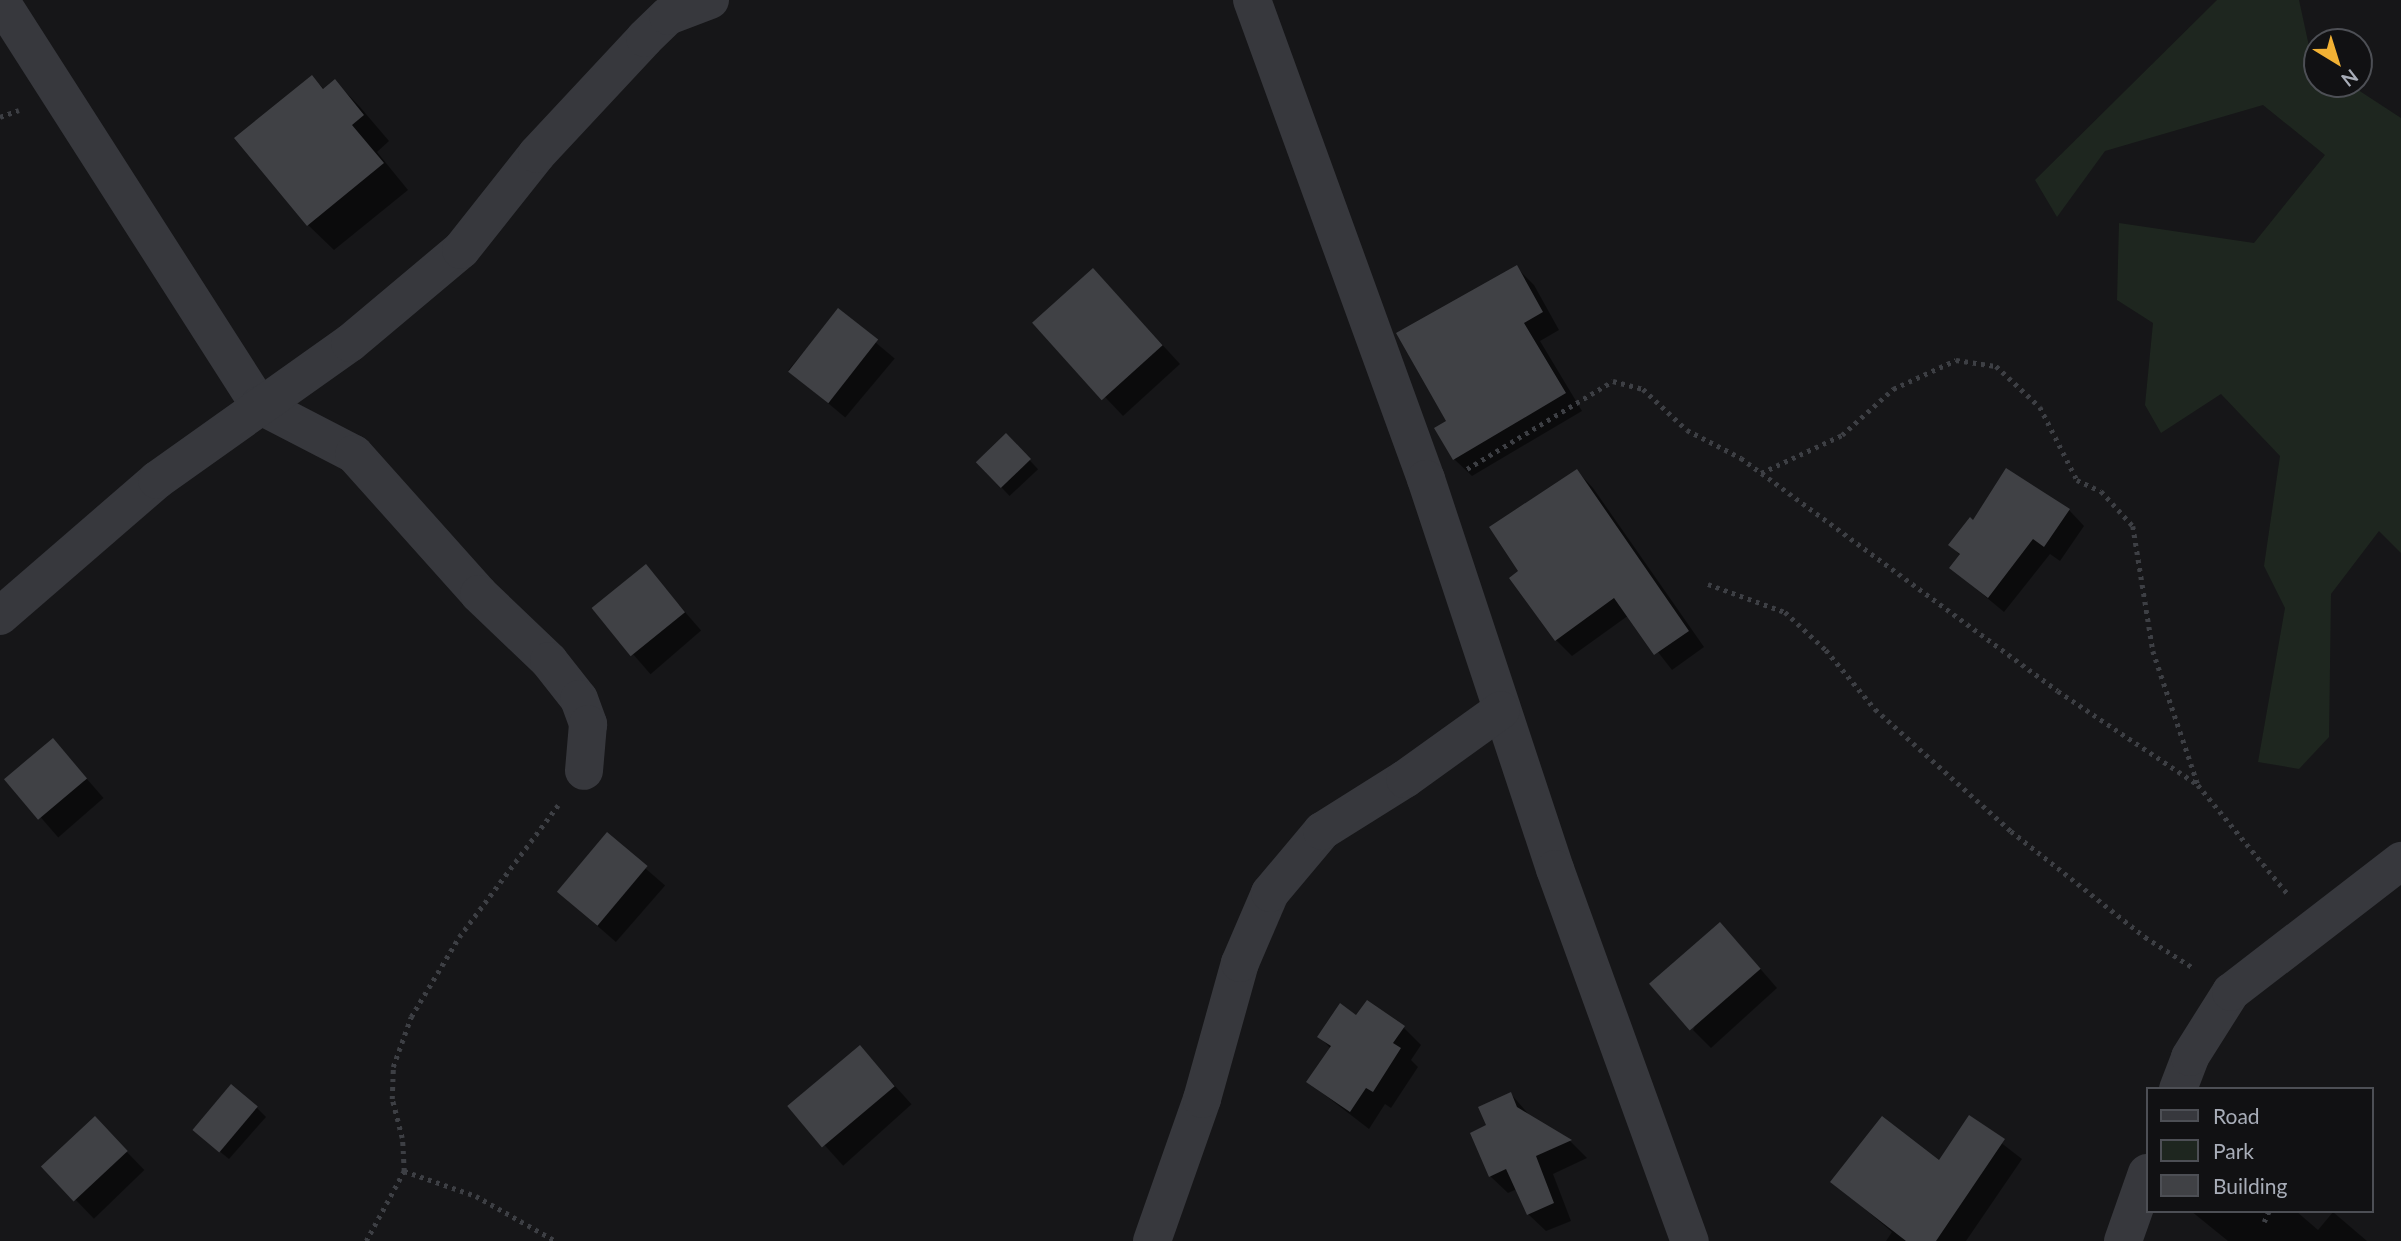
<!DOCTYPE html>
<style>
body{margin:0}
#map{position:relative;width:2401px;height:1241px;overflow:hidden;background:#161618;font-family:Lato,sans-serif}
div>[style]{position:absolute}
.green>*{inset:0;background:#1e261f}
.shadow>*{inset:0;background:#0007;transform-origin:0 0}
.building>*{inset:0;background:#404145;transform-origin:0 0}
.path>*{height:4.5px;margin-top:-2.25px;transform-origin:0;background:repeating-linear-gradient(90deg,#3d3f44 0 3.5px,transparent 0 8.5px)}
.minor>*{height:38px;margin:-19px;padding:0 19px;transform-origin:19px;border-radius:19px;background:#37383d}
span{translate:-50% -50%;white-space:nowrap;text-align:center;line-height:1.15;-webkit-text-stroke:7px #111113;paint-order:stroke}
.legend{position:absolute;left:2146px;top:1087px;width:228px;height:126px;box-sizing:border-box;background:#111113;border:2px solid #4d4f55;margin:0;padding:9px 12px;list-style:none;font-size:21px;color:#a8adb8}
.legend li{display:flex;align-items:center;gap:14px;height:35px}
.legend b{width:35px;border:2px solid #4d4f55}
.north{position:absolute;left:2303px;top:28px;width:70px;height:70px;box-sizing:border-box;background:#111113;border:2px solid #4d4f55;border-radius:50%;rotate:142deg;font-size:19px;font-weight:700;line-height:28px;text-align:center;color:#a8adb8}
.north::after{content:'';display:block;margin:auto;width:24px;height:32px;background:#f2b134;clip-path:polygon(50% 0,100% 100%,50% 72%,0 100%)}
</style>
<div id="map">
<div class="green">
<div style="clip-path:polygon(2217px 0,2299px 0,2312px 60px,2317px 64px,2317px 84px,2349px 84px,2401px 118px,2401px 553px,2379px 531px,2331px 594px,2329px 737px,2299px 769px,2258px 762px,2285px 608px,2264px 566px,2280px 456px,2221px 394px,2161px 433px,2145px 405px,2153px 323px,2117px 300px,2119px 223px,2254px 243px,2325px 155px,2263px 105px,2105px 151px,2057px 217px,2035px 180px)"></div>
</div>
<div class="shadow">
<div style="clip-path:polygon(312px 77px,325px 90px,335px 81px,360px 107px,389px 141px,377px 152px,408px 190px,334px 250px,308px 225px)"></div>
<div style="clip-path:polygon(1516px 267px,1534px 285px,1559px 330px,1540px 341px,1582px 411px,1472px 476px,1454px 459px,1448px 421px)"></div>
<div style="clip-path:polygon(1111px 289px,1180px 364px,1123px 416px,1036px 324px)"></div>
<div style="left:838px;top:311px;width:74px;height:77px;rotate:40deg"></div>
<div style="left:1006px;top:435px;width:47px;height:39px;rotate:47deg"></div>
<div style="clip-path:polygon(1577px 471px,1593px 488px,1704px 647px,1672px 670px,1629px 615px,1572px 656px,1556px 640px,1521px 572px)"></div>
<div style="clip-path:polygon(2069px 510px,2084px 526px,2060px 561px,2050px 554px,2004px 612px,1951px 568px,1961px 556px,1950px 545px,1974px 522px)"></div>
<div style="left:646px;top:567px;width:84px;height:67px;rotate:49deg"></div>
<div style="left:53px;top:740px;width:77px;height:60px;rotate:49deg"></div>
<div style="left:607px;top:835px;width:77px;height:75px;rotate:41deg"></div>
<div style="clip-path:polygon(1737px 942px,1777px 988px,1711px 1048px,1693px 1030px)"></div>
<div style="clip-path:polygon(1357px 1017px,1403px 1027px,1421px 1045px,1411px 1060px,1418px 1067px,1391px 1108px,1385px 1104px,1369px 1129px,1308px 1082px,1331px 1049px,1319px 1036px)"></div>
<div style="left:860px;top:1047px;width:77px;height:92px;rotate:48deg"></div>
<div style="clip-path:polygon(1511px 1094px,1531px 1117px,1570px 1141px,1587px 1158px,1553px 1174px,1571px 1221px,1546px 1231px,1528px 1214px,1517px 1189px,1508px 1193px,1490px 1176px,1488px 1126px)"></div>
<div style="clip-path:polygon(257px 1108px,266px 1117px,229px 1159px,203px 1138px)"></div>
<div style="clip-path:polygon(1969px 1118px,2022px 1159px,1966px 1241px,1886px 1241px,1892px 1232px,1833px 1182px,1939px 1163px)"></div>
<div style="left:95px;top:1119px;width:71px;height:70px;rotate:46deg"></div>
<div style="clip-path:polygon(2296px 1211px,2318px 1230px,2333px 1212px,2367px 1241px,2228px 1241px,2191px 1211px)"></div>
</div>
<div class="building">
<div style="clip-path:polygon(312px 75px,323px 89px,335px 79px,364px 115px,352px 125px,384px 163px,307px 226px,234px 138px)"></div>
<div style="clip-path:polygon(1517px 265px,1543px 312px,1524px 323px,1566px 393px,1453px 460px,1434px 428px,1446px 421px,1396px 333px)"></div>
<div style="left:1093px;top:268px;width:104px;height:82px;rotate:48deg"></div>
<div style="left:838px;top:308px;width:51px;height:81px;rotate:38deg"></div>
<div style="left:1006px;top:433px;width:36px;height:42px;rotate:46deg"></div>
<div style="clip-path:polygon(2006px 468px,2070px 509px,2044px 547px,2033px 539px,1988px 598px,1949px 568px,1960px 554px,1948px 545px,1970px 517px,1973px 520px)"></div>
<div style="clip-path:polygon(1577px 469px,1689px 631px,1654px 655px,1614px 598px,1555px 641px,1509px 578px,1518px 571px,1489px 527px)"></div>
<div style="left:646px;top:564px;width:62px;height:70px;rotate:51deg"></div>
<div style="left:53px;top:738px;width:53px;height:64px;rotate:50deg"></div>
<div style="left:607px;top:832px;width:53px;height:78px;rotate:40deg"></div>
<div style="left:1720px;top:922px;width:62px;height:94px;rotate:49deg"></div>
<div style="clip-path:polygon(1367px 1000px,1405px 1026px,1393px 1043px,1401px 1048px,1373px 1092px,1366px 1088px,1350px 1112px,1306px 1082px,1331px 1046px,1317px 1037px,1340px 1003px,1356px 1015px)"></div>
<div style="left:860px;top:1045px;width:54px;height:95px;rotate:50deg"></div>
<div style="left:231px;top:1084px;width:35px;height:60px;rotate:40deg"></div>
<div style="clip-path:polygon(1511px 1092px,1517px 1107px,1572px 1140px,1536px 1156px,1554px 1203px,1527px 1215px,1506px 1169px,1489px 1177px,1470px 1133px,1486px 1125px,1478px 1107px)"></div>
<div style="clip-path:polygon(1969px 1115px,2005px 1139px,1936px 1241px,1906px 1241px,1830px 1182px,1882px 1116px,1939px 1160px)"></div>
<div style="left:95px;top:1116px;width:48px;height:74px;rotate:47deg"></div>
</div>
<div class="path">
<div style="left:0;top:117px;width:20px;rotate:-20deg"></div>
<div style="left:1467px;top:469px;width:170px;rotate:-31.1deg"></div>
<div style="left:1613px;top:381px;width:31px;rotate:15deg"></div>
<div style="left:1643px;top:389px;width:60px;rotate:43deg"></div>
<div style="left:1687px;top:430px;width:61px;rotate:27.4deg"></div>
<div style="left:1741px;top:458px;width:393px;rotate:36.3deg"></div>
<div style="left:2058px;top:691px;width:167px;rotate:33.8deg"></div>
<div style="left:1761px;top:473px;width:89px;rotate:-25.1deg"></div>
<div style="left:1842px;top:435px;width:69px;rotate:-42deg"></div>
<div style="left:1893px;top:389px;width:69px;rotate:-24.7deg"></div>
<div style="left:1956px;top:360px;width:40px;rotate:8.5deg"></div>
<div style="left:1996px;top:366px;width:60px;rotate:43deg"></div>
<div style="left:2040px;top:407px;width:82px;rotate:63.1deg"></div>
<div style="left:2077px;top:480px;width:26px;rotate:25deg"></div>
<div style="left:2101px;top:491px;width:47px;rotate:47.6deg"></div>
<div style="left:2133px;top:526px;width:127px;rotate:80.9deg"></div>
<div style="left:2153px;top:651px;width:141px;rotate:71.4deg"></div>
<div style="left:2198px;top:785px;width:140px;rotate:50.5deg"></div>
<div style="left:1708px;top:584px;width:82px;rotate:20deg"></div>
<div style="left:1785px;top:612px;width:56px;rotate:42.8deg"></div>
<div style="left:1826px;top:650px;width:77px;rotate:50.3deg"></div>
<div style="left:1875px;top:709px;width:183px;rotate:41.9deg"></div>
<div style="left:2011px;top:831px;width:171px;rotate:38.3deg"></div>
<div style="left:2145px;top:937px;width:59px;rotate:32.6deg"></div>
<div style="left:404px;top:1171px;width:76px;rotate:19.1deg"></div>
<div style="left:476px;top:1196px;width:92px;rotate:29.4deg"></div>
<div style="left:2264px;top:1222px;width:12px;rotate:-66deg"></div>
<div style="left:366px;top:1241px;width:80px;rotate:-61.5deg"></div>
<div style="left:404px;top:1171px;width:33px;rotate:-93deg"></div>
<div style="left:402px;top:1138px;width:40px;rotate:-104.4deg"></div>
<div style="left:392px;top:1099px;width:32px;rotate:-88deg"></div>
<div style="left:393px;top:1067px;width:53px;rotate:-70.2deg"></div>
<div style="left:411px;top:1017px;width:93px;rotate:-59deg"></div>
<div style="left:459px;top:937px;width:165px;rotate:-53.1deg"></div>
</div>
<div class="minor">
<div style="left:0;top:0;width:481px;rotate:57.4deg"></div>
<div style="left:259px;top:405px;width:107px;rotate:27.3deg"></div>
<div style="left:354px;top:454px;width:188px;rotate:48.2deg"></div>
<div style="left:479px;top:594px;width:97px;rotate:43.7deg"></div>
<div style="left:549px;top:661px;width:48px;rotate:51.7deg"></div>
<div style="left:579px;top:699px;width:27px;rotate:70deg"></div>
<div style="left:588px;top:724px;width:47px;rotate:94.9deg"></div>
<div style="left:1252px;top:0;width:510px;rotate:70.04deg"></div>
<div style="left:1426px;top:479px;width:411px;rotate:71.7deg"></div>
<div style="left:1555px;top:869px;width:396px;rotate:70.1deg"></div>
<div style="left:0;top:616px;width:208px;rotate:-40.9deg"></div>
<div style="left:157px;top:480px;width:237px;rotate:-35.4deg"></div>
<div style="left:350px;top:343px;width:145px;rotate:-40deg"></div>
<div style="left:461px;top:250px;width:122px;rotate:-51.6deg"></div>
<div style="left:537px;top:154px;width:158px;rotate:-47deg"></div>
<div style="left:645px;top:38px;width:32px;rotate:-44deg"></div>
<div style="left:668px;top:16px;width:45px;rotate:-20.9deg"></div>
<div style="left:2178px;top:1089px;width:34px;rotate:-69deg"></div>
<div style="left:2190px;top:1057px;width:77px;rotate:-57.8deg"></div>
<div style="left:2231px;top:992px;width:215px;rotate:-37.6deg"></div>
<div style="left:1152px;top:1241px;width:151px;rotate:-70.6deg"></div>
<div style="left:1202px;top:1099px;width:141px;rotate:-74.4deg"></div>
<div style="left:1240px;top:963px;width:76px;rotate:-66.8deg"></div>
<div style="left:1270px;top:893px;width:81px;rotate:-50deg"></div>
<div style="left:1322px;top:831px;width:98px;rotate:-32.1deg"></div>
<div style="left:1405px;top:779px;width:118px;rotate:-35.7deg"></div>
<div style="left:2123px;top:1241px;width:72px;rotate:-70.6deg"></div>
</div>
<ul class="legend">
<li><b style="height:9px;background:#37383d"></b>Road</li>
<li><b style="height:19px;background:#1e261f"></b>Park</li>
<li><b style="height:19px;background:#404145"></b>Building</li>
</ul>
<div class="north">N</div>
</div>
